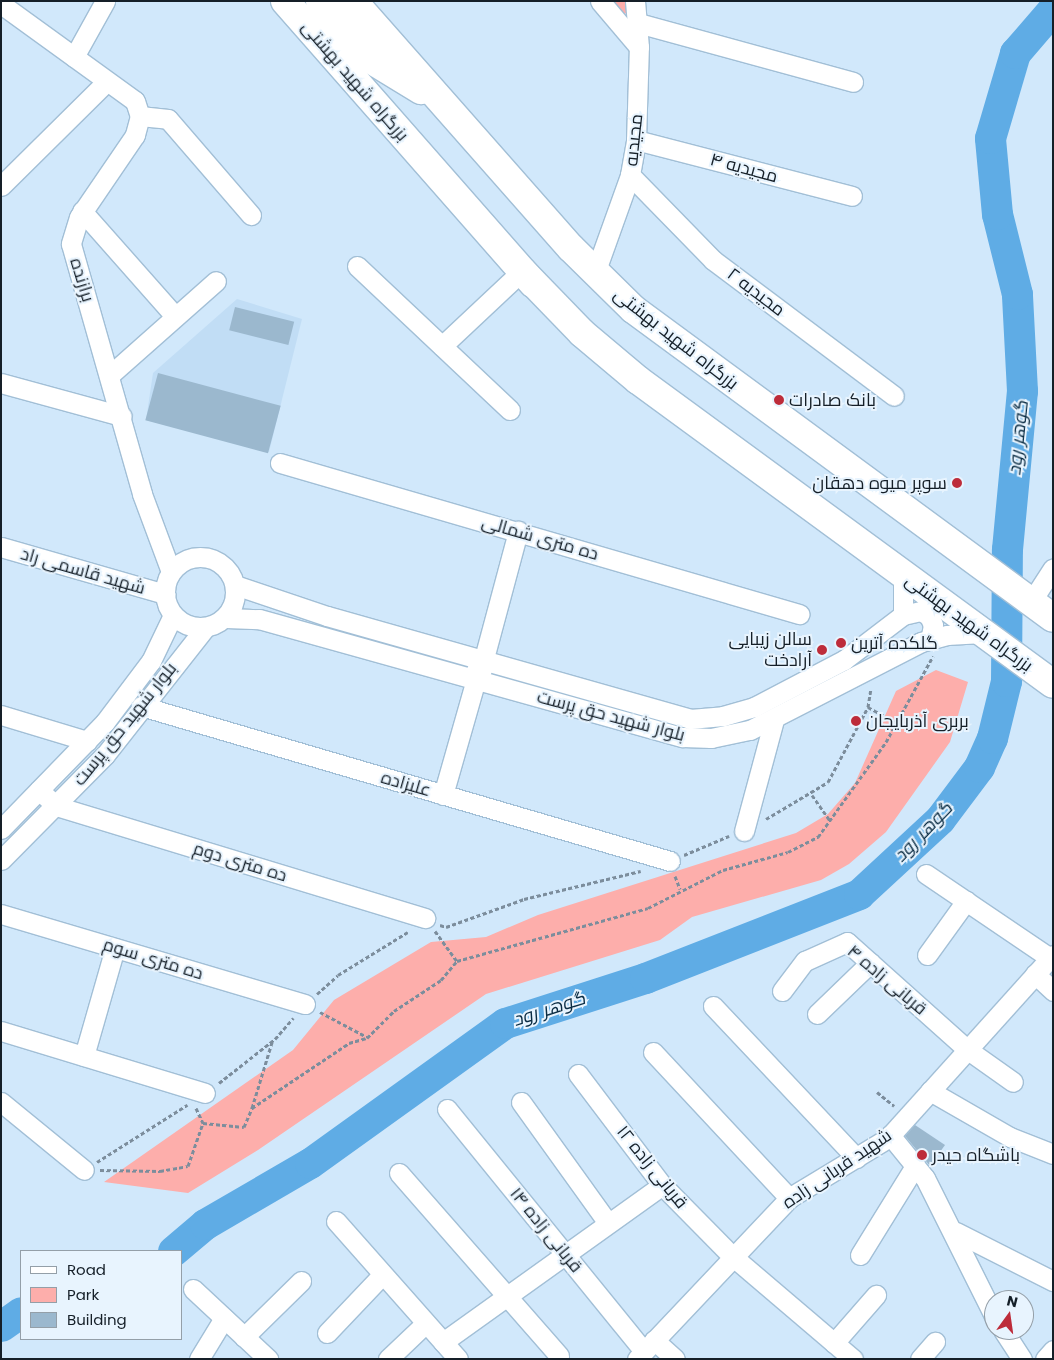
<!DOCTYPE html>
<meta charset="utf-8">
<style>
body{margin:0}
#map{position:relative;width:1054px;height:1360px;overflow:hidden;background:#d1e8fb;font-family:Poppins,Cairo,sans-serif}
div>[style]{position:absolute}
.built>*{inset:0;background:#c1ddf5}
.green>*{inset:0;background:#fdaeab}
.river>*{height:31px;margin:-15.5px;padding:0 15.5px;transform-origin:15.5px;border-radius:15.5px;background:#5face5}
.building>*{inset:0;background:#9bb8ce;transform-origin:0 0}
.path>*{height:3px;margin-top:-1.5px;transform-origin:0;background:repeating-linear-gradient(90deg,#7c8d9c 0 4px,transparent 0 6.5px)}
.roads{filter:drop-shadow(1px 0 #a2bfd6) drop-shadow(-1px 0 #a2bfd6) drop-shadow(0 1px #a2bfd6) drop-shadow(0 -1px #a2bfd6)}
.minor>*{height:19px;margin:-9.5px;padding:0 9.5px;transform-origin:9.5px;border-radius:9.5px;background:#fff}
.minor>.ring{margin:-9.5px;padding:0;box-sizing:content-box;background:none;border:19px solid #fff;border-radius:50%}
.major>*{height:24px;margin:-12px;padding:0 12px;transform-origin:12px;border-radius:12px;background:#fff}
.highway>*{height:28px;margin:-14px;padding:0 14px;transform-origin:14px;border-radius:14px;background:#fff}
.dots>*{width:14px;height:14px;translate:-50% -50%;box-sizing:border-box;border:2px solid #e8f4fe;border-radius:50%}
span{translate:-50% -50%;white-space:nowrap;text-align:center;line-height:1.15;-webkit-text-stroke:4px #e8f4fe;paint-order:stroke}
.street-label{font-size:18px;color:#151f28}
.poi-label{font-size:18px;color:#151f28}
.left{translate:0 -50%;text-align:left}
.right{translate:-100% -50%;text-align:right}
.water-label{font-size:19px;color:#0a2c43;font-style:italic}
.frame{position:absolute;inset:0;border:2px solid #151f28;pointer-events:none}
.legend{position:absolute;left:20px;top:1250px;width:162px;height:90px;box-sizing:border-box;background:#e8f4fe;border:1px solid #949fa8;margin:0;padding:6px 9px;list-style:none;font-size:15px;color:#151f28}
.legend li{display:flex;align-items:center;gap:10px;height:25px}
.legend b{width:25px;border:1px solid #949fa8}
.north{position:absolute;left:984px;top:1290px;width:50px;height:50px;box-sizing:border-box;background:#e8f4fe;border:1px solid #949fa8;border-radius:50%;rotate:14deg;font-size:14px;font-weight:700;line-height:20px;text-align:center;color:#151f28}
.north::after{content:'';display:block;margin:auto;width:18px;height:22px;background:#bd2c3a;clip-path:polygon(50% 0,100% 100%,50% 72%,0 100%)}
</style>
<div id="map">
<div class="built">
<div style="clip-path:polygon(237px 299px,302px 319px,269px 452px,146px 420px,153px 373px)"></div>
</div>
<div class="green">
<div style="clip-path:polygon(610px 1px,626px 1px,631px 11px,622px 15px)"></div>
<div style="clip-path:polygon(936px 670px,968px 682px,950px 742px,886px 832px,849px 864px,821px 880px,692px 917px,660px 940px,486px 994px,258px 1150px,188px 1193px,104px 1182px,293px 1050px,334px 1000px,431px 942px,486px 937px,538px 915px,796px 833px,828px 814px,855px 783px,896px 691px)"></div>
</div>
<div class="river">
<div style="left:173px;top:1251px;width:42px;rotate:-40.2deg"></div>
<div style="left:205px;top:1224px;width:121px;rotate:-30.2deg"></div>
<div style="left:310px;top:1163px;width:240px;rotate:-35.7deg"></div>
<div style="left:505px;top:1023px;width:147px;rotate:-17.8deg"></div>
<div style="left:645px;top:978px;width:230px;rotate:-21.4deg"></div>
<div style="left:859px;top:894px;width:110px;rotate:-42.8deg"></div>
<div style="left:940px;top:819px;width:65px;rotate:-53.1deg"></div>
<div style="left:979px;top:767px;width:32px;rotate:-66deg"></div>
<div style="left:992px;top:738px;width:59px;rotate:-76.2deg"></div>
<div style="left:1006px;top:681px;width:132px;rotate:-89.6deg"></div>
<div style="left:1007px;top:549px;width:159px;rotate:-84.6deg"></div>
<div style="left:1022px;top:391px;width:97px;rotate:-93deg"></div>
<div style="left:1017px;top:294px;width:82px;rotate:-104deg"></div>
<div style="left:997px;top:214px;width:76px;rotate:-95.3deg"></div>
<div style="left:990px;top:138px;width:89px;rotate:-73.6deg"></div>
<div style="left:1015px;top:53px;width:58px;rotate:-49.2deg"></div>
<div style="left:1px;top:1326px;width:24px;rotate:-35deg"></div>
</div>
<div class="building">
<div style="left:235px;top:307px;width:61px;height:24px;rotate:14deg"></div>
<div style="left:158px;top:373px;width:127px;height:49px;rotate:15deg"></div>
<div style="clip-path:polygon(915px 1125px,945px 1145px,930px 1166px,905px 1136px)"></div>
</div>
<div class="path">
<div style="left:868px;top:707px;width:33px;rotate:29deg"></div>
<div style="left:812px;top:795px;width:32px;rotate:55deg"></div>
<div style="left:766px;top:819px;width:72px;rotate:-30.8deg"></div>
<div style="left:828px;top:782px;width:85px;rotate:-61.9deg"></div>
<div style="left:868px;top:707px;width:19px;rotate:-81deg"></div>
<div style="left:684px;top:855px;width:49px;rotate:-22.9deg"></div>
<div style="left:675px;top:876px;width:14px;rotate:69deg"></div>
<div style="left:440px;top:925px;width:6px;rotate:18deg"></div>
<div style="left:446px;top:927px;width:83px;rotate:-19.7deg"></div>
<div style="left:524px;top:899px;width:120px;rotate:-13.5deg"></div>
<div style="left:435px;top:931px;width:37px;rotate:54deg"></div>
<div style="left:317px;top:994px;width:28px;rotate:-42deg"></div>
<div style="left:338px;top:975px;width:82px;rotate:-31.6deg"></div>
<div style="left:320px;top:1012px;width:53px;rotate:28deg"></div>
<div style="left:219px;top:1083px;width:71px;rotate:-38.2deg"></div>
<div style="left:275px;top:1039px;width:28px;rotate:-49deg"></div>
<div style="left:877px;top:1092px;width:22px;rotate:39deg"></div>
<div style="left:196px;top:1108px;width:17px;rotate:65deg"></div>
<div style="left:252px;top:1108px;width:69px;rotate:-73.1deg"></div>
<div style="left:97px;top:1162px;width:107px;rotate:-32.3deg"></div>
<div style="left:100px;top:1170px;width:60px;rotate:1deg"></div>
<div style="left:160px;top:1171px;width:28px;rotate:-10deg"></div>
<div style="left:188px;top:1166px;width:46px;rotate:-70.8deg"></div>
<div style="left:203px;top:1123px;width:41px;rotate:5.6deg"></div>
<div style="left:244px;top:1127px;width:21px;rotate:-67deg"></div>
<div style="left:252px;top:1108px;width:117px;rotate:-33.8deg"></div>
<div style="left:349px;top:1043px;width:19px;rotate:-16deg"></div>
<div style="left:367px;top:1038px;width:38px;rotate:-45deg"></div>
<div style="left:394px;top:1011px;width:56px;rotate:-33.4deg"></div>
<div style="left:441px;top:980px;width:25px;rotate:-50deg"></div>
<div style="left:457px;top:961px;width:198px;rotate:-15.5deg"></div>
<div style="left:648px;top:908px;width:84px;rotate:-26.9deg"></div>
<div style="left:723px;top:870px;width:67px;rotate:-15.5deg"></div>
<div style="left:788px;top:852px;width:34px;rotate:-27deg"></div>
<div style="left:818px;top:837px;width:117px;rotate:-54.4deg"></div>
<div style="left:886px;top:742px;width:98px;rotate:-61.3deg"></div>
</div>
<div class="roads">
<div class="minor">
<div style="left:600px;top:1px;width:60px;rotate:49.7deg"></div>
<div style="left:1px;top:4px;width:165px;rotate:35.9deg"></div>
<div style="left:135px;top:101px;width:16px;rotate:72deg"></div>
<div style="left:140px;top:116px;width:20px;rotate:105deg"></div>
<div style="left:135px;top:135px;width:99px;rotate:124.3deg"></div>
<div style="left:79px;top:217px;width:28px;rotate:107deg"></div>
<div style="left:71px;top:244px;width:260px;rotate:74.1deg"></div>
<div style="left:142px;top:494px;width:83px;rotate:69.6deg"></div>
<div style="left:638px;top:23px;width:223px;rotate:15.3deg"></div>
<div style="left:74px;top:57px;width:64px;rotate:-61deg"></div>
<div style="left:140px;top:116px;width:28px;rotate:6deg"></div>
<div style="left:168px;top:119px;width:127px;rotate:49.2deg"></div>
<div style="left:636px;top:140px;width:223px;rotate:14.5deg"></div>
<div style="left:630px;top:175px;width:119px;rotate:45.7deg"></div>
<div style="left:713px;top:260px;width:226px;rotate:36.9deg"></div>
<div style="left:1px;top:186px;width:149px;rotate:-44.7deg"></div>
<div style="left:82px;top:211px;width:139px;rotate:48.5deg"></div>
<div style="left:357px;top:266px;width:210px;rotate:43.3deg"></div>
<div style="left:595px;top:273px;width:104px;rotate:-70.3deg"></div>
<div style="left:630px;top:175px;width:36px;rotate:-80deg"></div>
<div style="left:636px;top:140px;width:93px;rotate:-88.2deg"></div>
<div style="left:639px;top:47px;width:46px;rotate:-95deg"></div>
<div style="left:442px;top:346px;width:110px;rotate:-43.2deg"></div>
<div style="left:111px;top:374px;width:140px;rotate:-41.5deg"></div>
<div style="left:1px;top:383px;width:125px;rotate:15.3deg"></div>
<div style="left:280px;top:463px;width:541px;rotate:16.22deg"></div>
<div style="left:1px;top:547px;width:171px;rotate:16deg"></div>
<div class="ring" style="left:165px;top:557px;width:51px;height:51px"></div>
<div style="left:235px;top:585px;width:97px;rotate:18.6deg"></div>
<div style="left:327px;top:616px;width:377px;rotate:15.8deg"></div>
<div style="left:690px;top:719px;width:33px;rotate:-5deg"></div>
<div style="left:723px;top:716px;width:32px;rotate:-16deg"></div>
<div style="left:754px;top:707px;width:102px;rotate:-27.6deg"></div>
<div style="left:844px;top:660px;width:74px;rotate:-37.3deg"></div>
<div style="left:903px;top:615px;width:40px;rotate:-90deg"></div>
<div style="left:1031px;top:602px;width:40px;rotate:-57.1deg"></div>
<div style="left:903px;top:615px;width:18px;rotate:-13deg"></div>
<div style="left:921px;top:611px;width:9px;rotate:32deg"></div>
<div style="left:929px;top:616px;width:10px;rotate:66deg"></div>
<div style="left:933px;top:625px;width:15px;rotate:101deg"></div>
<div style="left:226px;top:618px;width:33px;rotate:2deg"></div>
<div style="left:259px;top:619px;width:440px;rotate:15.6deg"></div>
<div style="left:683px;top:737px;width:28px;rotate:2deg"></div>
<div style="left:711px;top:738px;width:40px;rotate:-12deg"></div>
<div style="left:750px;top:730px;width:192px;rotate:-27.2deg"></div>
<div style="left:921px;top:642px;width:27px;rotate:-15deg"></div>
<div style="left:947px;top:635px;width:36px;rotate:-3deg"></div>
<div style="left:483px;top:662px;width:136px;rotate:-75deg"></div>
<div style="left:141px;top:706px;width:551px;rotate:16.33deg"></div>
<div style="left:1px;top:715px;width:90px;rotate:16.8deg"></div>
<div style="left:39px;top:790px;width:23px;rotate:43deg"></div>
<div style="left:56px;top:806px;width:386px;rotate:16.9deg"></div>
<div style="left:443px;top:795px;width:121px;rotate:-74.1deg"></div>
<div style="left:1px;top:829px;width:149px;rotate:-45.8deg"></div>
<div style="left:105px;top:722px;width:76px;rotate:-53deg"></div>
<div style="left:151px;top:661px;width:51px;rotate:-64.4deg"></div>
<div style="left:744px;top:831px;width:115px;rotate:-74.9deg"></div>
<div style="left:1px;top:860px;width:148px;rotate:-45.3deg"></div>
<div style="left:105px;top:755px;width:162px;rotate:-51.8deg"></div>
<div style="left:926px;top:874px;width:150px;rotate:34.1deg"></div>
<div style="left:1px;top:914px;width:317px;rotate:16.5deg"></div>
<div style="left:927px;top:955px;width:67px;rotate:-54.2deg"></div>
<div style="left:1035px;top:974px;width:25px;rotate:43deg"></div>
<div style="left:782px;top:991px;width:38px;rotate:-53deg"></div>
<div style="left:805px;top:961px;width:46px;rotate:-24.3deg"></div>
<div style="left:847px;top:942px;width:162px;rotate:41.8deg"></div>
<div style="left:968px;top:1050px;width:55px;rotate:35.4deg"></div>
<div style="left:713px;top:1006px;width:209px;rotate:46.7deg"></div>
<div style="left:817px;top:1014px;width:74px;rotate:-43.9deg"></div>
<div style="left:1px;top:1031px;width:213px;rotate:16.9deg"></div>
<div style="left:653px;top:1052px;width:200px;rotate:47deg"></div>
<div style="left:84px;top:1056px;width:112px;rotate:-74deg"></div>
<div style="left:578px;top:1074px;width:139px;rotate:52.9deg"></div>
<div style="left:662px;top:1185px;width:100px;rotate:45.4deg"></div>
<div style="left:732px;top:1256px;width:159px;rotate:40.4deg"></div>
<div style="left:930px;top:1091px;width:92px;rotate:29.9deg"></div>
<div style="left:1010px;top:1137px;width:46px;rotate:21.6deg"></div>
<div style="left:1px;top:1102px;width:107px;rotate:39.3deg"></div>
<div style="left:521px;top:1102px;width:149px;rotate:54.3deg"></div>
<div style="left:447px;top:1109px;width:312px;rotate:50.9deg"></div>
<div style="left:890px;top:1135px;width:55px;rotate:50.9deg"></div>
<div style="left:925px;top:1178px;width:154px;rotate:63.4deg"></div>
<div style="left:399px;top:1173px;width:243px;rotate:48.8deg"></div>
<div style="left:336px;top:1221px;width:184px;rotate:48.5deg"></div>
<div style="left:956px;top:1232px;width:109px;rotate:26.8deg"></div>
<div style="left:860px;top:1255px;width:105px;rotate:-58.3deg"></div>
<div style="left:193px;top:1289px;width:103px;rotate:43deg"></div>
<div style="left:1003px;top:1330px;width:35px;rotate:57deg"></div>
<div style="left:327px;top:1333px;width:80px;rotate:-46.5deg"></div>
<div style="left:244px;top:1337px;width:80px;rotate:-44.5deg"></div>
<div style="left:654px;top:1340px;width:28px;rotate:42deg"></div>
<div style="left:443px;top:1342px;width:269px;rotate:-35.6deg"></div>
<div style="left:834px;top:1343px;width:64px;rotate:-48.8deg"></div>
<div style="left:199px;top:1359px;width:48px;rotate:-58.6deg"></div>
<div style="left:388px;top:1359px;width:52px;rotate:-43.5deg"></div>
<div style="left:637px;top:1359px;width:221px;rotate:-46.6deg"></div>
<div style="left:789px;top:1198px;width:116px;rotate:-31.2deg"></div>
<div style="left:888px;top:1138px;width:246px;rotate:-48deg"></div>
<div style="left:920px;top:1359px;width:23px;rotate:-49deg"></div>
<div style="left:1045px;top:1359px;width:12px;rotate:-48deg"></div>
</div>
<div class="major">
<div style="left:476px;top:679px;width:18px;rotate:-68deg"></div>
</div>
<div class="highway">
<div style="left:285px;top:1px;width:376px;rotate:48.7deg"></div>
<div style="left:320px;top:1px;width:77px;rotate:49.2deg"></div>
<div style="left:370px;top:59px;width:60px;rotate:31.3deg"></div>
<div style="left:353px;top:1px;width:329px;rotate:48.6deg"></div>
<div style="left:571px;top:248px;width:87px;rotate:44.5deg"></div>
<div style="left:633px;top:309px;width:521px;rotate:36.34deg"></div>
<div style="left:522px;top:271px;width:86px;rotate:45.9deg"></div>
<div style="left:582px;top:333px;width:73px;rotate:40deg"></div>
<div style="left:638px;top:380px;width:514px;rotate:36.22deg"></div>
</div>
</div>
<div class="dots">
<div style="left:779px;top:400px;background:#bd2c3a"></div>
<div style="left:957px;top:483px;background:#bd2c3a"></div>
<div style="left:841px;top:643px;background:#bd2c3a"></div>
<div style="left:822px;top:650px;background:#bd2c3a"></div>
<div style="left:856px;top:721px;background:#bd2c3a"></div>
<div style="left:922px;top:1155px;background:#bd2c3a"></div>
</div>
<div class="street-label">
<span style="left:355px;top:81px;rotate:49deg">بزرگراه شهید بهشتی</span>
<span style="left:634px;top:140px;rotate:-84deg">مجیدیه</span>
<span style="left:744px;top:168px;rotate:15deg">مجیدیه ۴</span>
<span style="left:82px;top:280px;rotate:73deg">برازنده</span>
<span style="left:756px;top:292px;rotate:37deg">مجیدیه ۲</span>
<span style="left:676px;top:339px;rotate:38deg">بزرگراه شهید بهشتی</span>
<span style="left:540px;top:538px;rotate:16deg">ده متری شمالی</span>
<span style="left:83px;top:571px;rotate:16deg">شهید قاسمی راد</span>
<span style="left:969px;top:623px;rotate:36deg">بزرگراه شهید بهشتی</span>
<span style="left:611px;top:716px;rotate:15deg">بلوار شهید حق پرست</span>
<span style="left:125px;top:724px;rotate:-51deg">بلوار شهید حق پرست</span>
<span style="left:406px;top:784px;rotate:16deg">علیزاده</span>
<span style="left:240px;top:862px;rotate:17deg">ده متری دوم</span>
<span style="left:153px;top:959px;rotate:17deg">ده متری سوم</span>
<span style="left:887px;top:980px;rotate:40deg">قربانی زاده ۴</span>
<span style="left:652px;top:1167px;rotate:51deg">قربانی زاده ۱۲</span>
<span style="left:837px;top:1169px;rotate:-34deg">شهید قربانی زاده</span>
<span style="left:546px;top:1230px;rotate:51deg">قربانی زاده ۱۴</span>
</div>
<div class="poi-label">
<span class="left" style="left:789px;top:400px">بانک صادرات</span>
<span class="right" style="left:947px;top:483px">سوپر میوه دهقان</span>
<span class="right" style="left:812px;top:650px">سالن زیبایی<br>آرادخت</span>
<span class="left" style="left:851px;top:643px">گلکده آترین</span>
<span class="left" style="left:866px;top:721px">بربری آذربایجان</span>
<span class="left" style="left:932px;top:1155px">باشگاه حیدر</span>
</div>
<div class="water-label">
<span style="left:1018px;top:438px;rotate:-84deg">گوهر رود</span>
<span style="left:923px;top:832px;rotate:-46deg">گوهر رود</span>
<span style="left:549px;top:1009px;rotate:-18deg">گوهر رود</span>
</div>
<div class="frame"></div>
<ul class="legend">
<li><b style="height:6px;background:#fff"></b>Road</li>
<li><b style="height:14px;background:#fdaeab"></b>Park</li>
<li><b style="height:14px;background:#9bb8ce"></b>Building</li>
</ul>
<div class="north">N</div>
</div>
